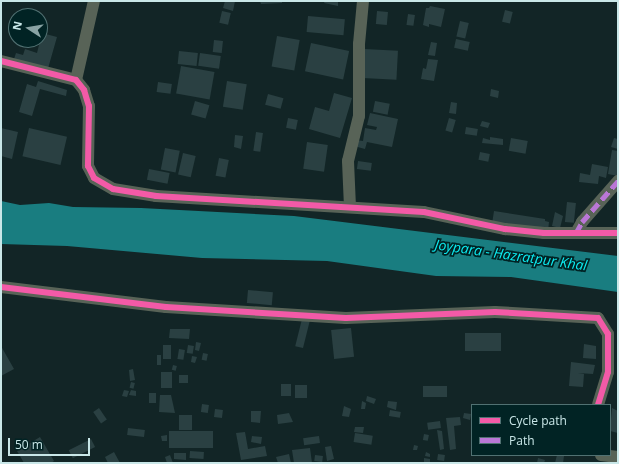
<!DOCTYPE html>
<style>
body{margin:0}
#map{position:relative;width:619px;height:464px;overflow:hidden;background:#122526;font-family:"Open Sans",sans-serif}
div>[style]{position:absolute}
.water>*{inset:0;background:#197d80}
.building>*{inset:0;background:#2a4042;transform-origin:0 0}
.minor>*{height:12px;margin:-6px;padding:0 6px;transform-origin:6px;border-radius:6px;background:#586357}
.quiet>*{height:5px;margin-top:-2.5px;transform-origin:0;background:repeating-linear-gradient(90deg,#ba77d6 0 10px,transparent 0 15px)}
.cycleway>*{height:6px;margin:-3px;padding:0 3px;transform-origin:3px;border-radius:3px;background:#f35aa7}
span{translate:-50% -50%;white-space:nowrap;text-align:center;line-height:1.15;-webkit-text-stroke:3.5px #012324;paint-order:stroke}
.water-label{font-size:14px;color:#0cecf1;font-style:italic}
.frame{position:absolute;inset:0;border:2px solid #c9e7e8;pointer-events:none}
.legend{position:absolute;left:471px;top:404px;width:140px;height:52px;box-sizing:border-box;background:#012324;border:1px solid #517172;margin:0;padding:5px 7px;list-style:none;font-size:12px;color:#c9e7e8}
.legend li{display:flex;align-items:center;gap:8px;height:20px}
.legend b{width:20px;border:1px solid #517172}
.north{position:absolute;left:8px;top:8px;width:40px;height:40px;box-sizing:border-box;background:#012324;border:1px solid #517172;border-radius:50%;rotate:282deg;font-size:11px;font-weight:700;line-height:16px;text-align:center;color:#c9e7e8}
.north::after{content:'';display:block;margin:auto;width:14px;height:18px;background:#89a3a4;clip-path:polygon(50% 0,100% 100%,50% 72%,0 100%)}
.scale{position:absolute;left:8px;top:438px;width:82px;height:18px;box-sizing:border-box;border:2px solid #c9e7e8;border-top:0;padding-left:5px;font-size:12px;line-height:14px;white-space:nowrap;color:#c9e7e8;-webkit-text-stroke:3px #012324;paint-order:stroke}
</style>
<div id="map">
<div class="water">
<div style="clip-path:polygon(1px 201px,20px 205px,49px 203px,73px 207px,141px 208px,294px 216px,618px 256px,618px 292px,511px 277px,436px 276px,327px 261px,202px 258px,67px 246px,1px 244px)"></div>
</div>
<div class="building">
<div style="clip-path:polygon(225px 1px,235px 1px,233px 11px,223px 8px)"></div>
<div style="clip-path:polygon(260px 1px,282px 1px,282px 3px,261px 4px)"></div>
<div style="clip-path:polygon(325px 1px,338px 1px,338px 6px,324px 3px)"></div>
<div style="clip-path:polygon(430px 6px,445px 9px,441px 27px,429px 24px,429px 27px,423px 25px,426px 8px,429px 8px)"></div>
<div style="left:505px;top:10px;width:8px;height:12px;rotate:14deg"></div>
<div style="left:222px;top:11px;width:9px;height:12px;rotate:13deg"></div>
<div style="left:377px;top:11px;width:11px;height:13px;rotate:5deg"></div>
<div style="left:408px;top:14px;width:7px;height:11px;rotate:8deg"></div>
<div style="left:308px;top:16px;width:37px;height:16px;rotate:5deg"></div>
<div style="left:460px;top:21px;width:9px;height:16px;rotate:13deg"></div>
<div style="clip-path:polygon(42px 33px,57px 37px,47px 72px,13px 62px,16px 53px,23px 55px,25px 49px,37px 53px)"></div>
<div style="left:277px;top:36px;width:23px;height:31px;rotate:10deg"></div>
<div style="left:456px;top:39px;width:14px;height:9px;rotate:12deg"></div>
<div style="left:214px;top:40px;width:9px;height:12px;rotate:6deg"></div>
<div style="clip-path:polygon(431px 42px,437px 43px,435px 56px,428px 55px)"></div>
<div style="left:311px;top:43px;width:39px;height:29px;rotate:12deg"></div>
<div style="left:364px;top:49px;width:34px;height:29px;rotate:3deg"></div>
<div style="left:179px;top:51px;width:19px;height:13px;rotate:6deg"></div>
<div style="left:200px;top:53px;width:21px;height:13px;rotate:8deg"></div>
<div style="clip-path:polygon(428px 59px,438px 60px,434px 81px,421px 79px,423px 68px,426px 69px)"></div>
<div style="left:181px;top:66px;width:34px;height:28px;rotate:10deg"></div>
<div style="clip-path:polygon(38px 81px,67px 90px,66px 96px,40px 89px,32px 116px,19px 112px,27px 84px,36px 87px)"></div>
<div style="left:227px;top:81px;width:20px;height:26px;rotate:9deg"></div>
<div style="left:158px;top:82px;width:14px;height:10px;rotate:8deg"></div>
<div style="clip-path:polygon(491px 89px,499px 91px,498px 98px,490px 96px)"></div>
<div style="clip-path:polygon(334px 93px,352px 98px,340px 138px,309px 129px,315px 107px,329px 111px)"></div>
<div style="left:268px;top:94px;width:16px;height:11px;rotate:15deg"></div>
<div style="left:195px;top:101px;width:15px;height:14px;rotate:16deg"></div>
<div style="left:375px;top:101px;width:15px;height:11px;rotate:11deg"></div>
<div style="clip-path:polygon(451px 102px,457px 103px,456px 114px,449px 113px)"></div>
<div style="clip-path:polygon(370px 113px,398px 119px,392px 147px,367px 142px,365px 149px,354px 146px,355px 140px,363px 141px,365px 128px,376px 130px,377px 127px,367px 125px)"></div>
<div style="left:288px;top:118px;width:10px;height:10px;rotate:11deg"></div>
<div style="left:449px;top:118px;width:7px;height:13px;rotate:16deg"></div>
<div style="clip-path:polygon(482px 121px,490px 123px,488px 128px,480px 126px)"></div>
<div style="left:466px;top:127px;width:12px;height:7px;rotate:9deg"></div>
<div style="clip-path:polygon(1px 128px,18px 132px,12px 159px,1px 156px)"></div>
<div style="left:29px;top:128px;width:39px;height:29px;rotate:13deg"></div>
<div style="left:256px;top:132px;width:7px;height:19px;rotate:8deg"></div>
<div style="clip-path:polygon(235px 135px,243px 136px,241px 149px,234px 147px)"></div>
<div style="clip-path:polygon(490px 137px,503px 139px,503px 145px,482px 143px,483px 138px,490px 140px)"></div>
<div style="left:511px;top:138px;width:17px;height:13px;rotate:10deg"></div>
<div style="clip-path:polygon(614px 138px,618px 139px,618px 149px,611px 147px)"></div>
<div style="left:307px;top:142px;width:21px;height:27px;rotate:8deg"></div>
<div style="left:165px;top:148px;width:15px;height:22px;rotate:11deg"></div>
<div style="clip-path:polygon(612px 150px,618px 151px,618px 176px,608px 174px)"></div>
<div style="left:480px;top:152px;width:10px;height:8px;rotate:11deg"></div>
<div style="left:183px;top:153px;width:13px;height:22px;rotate:13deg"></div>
<div style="left:219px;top:158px;width:10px;height:18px;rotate:11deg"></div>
<div style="left:358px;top:161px;width:14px;height:8px;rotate:8deg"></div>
<div style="clip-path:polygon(592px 164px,608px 167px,606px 178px,599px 176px,598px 184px,579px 182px,580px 173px,590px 175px)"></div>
<div style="left:149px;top:169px;width:21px;height:11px;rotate:11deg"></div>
<div style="left:567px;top:202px;width:9px;height:20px;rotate:6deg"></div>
<div style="clip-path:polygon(494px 211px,545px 219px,545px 221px,549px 222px,548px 231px,492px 224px)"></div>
<div style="clip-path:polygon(555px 212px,563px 216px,560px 228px,552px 226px)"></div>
<div style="left:248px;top:290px;width:25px;height:13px;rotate:5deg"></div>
<div style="left:302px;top:319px;width:8px;height:28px;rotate:14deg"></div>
<div style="left:351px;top:328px;width:29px;height:20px;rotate:84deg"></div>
<div style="clip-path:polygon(170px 329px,190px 329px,189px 339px,169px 338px)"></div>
<div style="left:501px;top:333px;width:18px;height:36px;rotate:90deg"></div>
<div style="clip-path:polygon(196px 342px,201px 343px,199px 351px,195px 350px)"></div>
<div style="clip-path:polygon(584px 344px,596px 346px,596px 359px,583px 358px)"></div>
<div style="left:163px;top:345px;width:8px;height:14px"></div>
<div style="left:188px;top:345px;width:6px;height:8px;rotate:9deg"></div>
<div style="clip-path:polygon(1px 346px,14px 369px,1px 376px)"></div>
<div style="left:179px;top:349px;width:6px;height:10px;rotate:9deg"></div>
<div style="left:203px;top:353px;width:5px;height:7px;rotate:11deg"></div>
<div style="left:157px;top:355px;width:4px;height:10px"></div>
<div style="clip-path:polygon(192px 356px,197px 357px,195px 363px,191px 362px)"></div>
<div style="clip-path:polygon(571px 362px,595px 365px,593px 374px,578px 373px,584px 374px,583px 387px,569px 386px)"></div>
<div style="left:173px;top:365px;width:4px;height:5px;rotate:14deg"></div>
<div style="clip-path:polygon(133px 369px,135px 380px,130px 381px,129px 370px)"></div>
<div style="left:161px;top:372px;width:11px;height:16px"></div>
<div style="left:179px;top:375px;width:9px;height:8px"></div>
<div style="left:131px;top:382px;width:4px;height:6px;rotate:14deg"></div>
<div style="left:281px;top:384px;width:10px;height:12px"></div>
<div style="left:295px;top:385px;width:12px;height:13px"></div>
<div style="left:423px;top:386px;width:24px;height:11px"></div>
<div style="clip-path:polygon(124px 390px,129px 391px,127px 397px,122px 396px)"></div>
<div style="clip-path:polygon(131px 390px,136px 391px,136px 396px,129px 395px)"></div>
<div style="left:149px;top:393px;width:7px;height:10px"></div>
<div style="clip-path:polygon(160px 395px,171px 395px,175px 413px,159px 412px)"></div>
<div style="clip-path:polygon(367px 396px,376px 399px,374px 404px,366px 401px)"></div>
<div style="clip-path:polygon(362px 401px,366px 403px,365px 409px,361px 409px)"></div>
<div style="clip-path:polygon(388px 401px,397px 402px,396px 410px,387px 407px)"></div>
<div style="left:202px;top:404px;width:7px;height:8px;rotate:8deg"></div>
<div style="clip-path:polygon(344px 406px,351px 409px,349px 417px,342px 416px)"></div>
<div style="left:99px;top:408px;width:14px;height:7px;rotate:56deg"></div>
<div style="clip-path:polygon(612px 408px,618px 411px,618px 433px,610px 431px)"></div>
<div style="left:215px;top:409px;width:8px;height:8px;rotate:7deg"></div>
<div style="left:390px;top:410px;width:11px;height:6px;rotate:10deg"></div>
<div style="clip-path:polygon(251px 411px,261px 411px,260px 423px,251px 422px)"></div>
<div style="clip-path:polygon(289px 413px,293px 422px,278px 424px,277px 415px)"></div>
<div style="clip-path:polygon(464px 413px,471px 414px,470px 420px,463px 418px)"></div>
<div style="left:192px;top:415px;width:15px;height:13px;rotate:90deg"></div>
<div style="clip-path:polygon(460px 417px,461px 425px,454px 426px,456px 449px,450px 450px,446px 418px)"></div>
<div style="left:440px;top:421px;width:7px;height:13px;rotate:82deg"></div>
<div style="clip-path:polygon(355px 427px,364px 427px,363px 433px,354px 432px)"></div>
<div style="left:128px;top:428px;width:17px;height:7px;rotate:7deg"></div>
<div style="clip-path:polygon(437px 430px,442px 431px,444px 449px,440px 450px)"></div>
<div style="left:213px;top:431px;width:17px;height:44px;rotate:90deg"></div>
<div style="clip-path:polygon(245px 432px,248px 449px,265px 446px,267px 456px,241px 460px,236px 433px)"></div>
<div style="left:355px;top:433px;width:18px;height:9px;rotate:9deg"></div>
<div style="left:424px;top:434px;width:5px;height:6px;rotate:11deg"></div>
<div style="clip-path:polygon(167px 435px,167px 441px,162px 441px,161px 436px)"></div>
<div style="clip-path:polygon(252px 436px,262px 437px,261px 444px,251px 442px)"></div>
<div style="left:319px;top:436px;width:7px;height:16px;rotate:82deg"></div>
<div style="clip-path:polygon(40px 437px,54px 461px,51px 463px,24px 463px,17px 451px)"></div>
<div style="left:91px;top:439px;width:9px;height:25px;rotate:63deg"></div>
<div style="clip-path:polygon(414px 445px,418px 446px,417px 450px,413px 450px)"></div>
<div style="clip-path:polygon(331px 446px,334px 459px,327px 461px,325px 447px)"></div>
<div style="clip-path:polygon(310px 448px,312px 463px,294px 463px,292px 450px)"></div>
<div style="left:190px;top:451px;width:14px;height:7px;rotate:4deg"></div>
<div style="clip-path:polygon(114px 452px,120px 463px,108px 463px,105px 457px)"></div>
<div style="clip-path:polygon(426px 452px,430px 454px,430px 457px,425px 456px)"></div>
<div style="clip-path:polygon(174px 453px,186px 453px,186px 460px,174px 459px)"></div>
<div style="clip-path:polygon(289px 454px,291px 463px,278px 463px,276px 457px)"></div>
<div style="left:438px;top:454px;width:7px;height:6px;rotate:8deg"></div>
<div style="clip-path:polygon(170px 455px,173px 463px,167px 463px,165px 457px)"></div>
<div style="left:315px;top:455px;width:8px;height:6px;rotate:7deg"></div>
<div style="clip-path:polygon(557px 455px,564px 456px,563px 463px,555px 463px)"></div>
<div style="clip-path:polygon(424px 458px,430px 459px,430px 463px,424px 463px)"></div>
<div style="clip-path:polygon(538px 458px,545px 460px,544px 463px,537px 463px)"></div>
</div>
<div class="minor">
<div style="left:1px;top:61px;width:77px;rotate:14.2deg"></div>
<div style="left:76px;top:80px;width:13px;rotate:51deg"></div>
<div style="left:84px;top:90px;width:17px;rotate:73deg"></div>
<div style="left:89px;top:106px;width:60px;rotate:91deg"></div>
<div style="left:88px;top:166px;width:13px;rotate:63deg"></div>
<div style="left:94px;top:178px;width:22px;rotate:30deg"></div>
<div style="left:113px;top:189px;width:44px;rotate:9.2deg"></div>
<div style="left:156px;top:196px;width:268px;rotate:3.4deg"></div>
<div style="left:424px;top:212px;width:83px;rotate:11.9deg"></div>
<div style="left:505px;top:229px;width:39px;rotate:6deg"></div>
<div style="left:544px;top:233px;width:74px"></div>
<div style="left:76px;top:80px;width:81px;rotate:-77.2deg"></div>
<div style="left:350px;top:207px;width:46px;rotate:-92.5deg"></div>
<div style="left:348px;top:161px;width:46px;rotate:-76.3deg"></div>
<div style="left:359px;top:116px;width:72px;rotate:-90deg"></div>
<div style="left:359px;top:44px;width:43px;rotate:-84.7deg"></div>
<div style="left:576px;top:233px;width:13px;rotate:-61deg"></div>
<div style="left:582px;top:222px;width:55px;rotate:-48.7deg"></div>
<div style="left:1px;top:287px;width:166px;rotate:6.9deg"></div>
<div style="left:166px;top:307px;width:180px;rotate:3.5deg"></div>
<div style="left:346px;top:318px;width:149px;rotate:-2.3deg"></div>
<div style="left:495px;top:312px;width:103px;rotate:3.3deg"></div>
<div style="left:598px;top:318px;width:19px;rotate:58deg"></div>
<div style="left:608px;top:334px;width:38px;rotate:90deg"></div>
<div style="left:608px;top:372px;width:34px;rotate:107deg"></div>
<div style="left:601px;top:455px;width:17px;rotate:7deg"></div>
</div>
<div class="quiet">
<div style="left:576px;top:233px;width:13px;rotate:-61deg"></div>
<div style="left:582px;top:222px;width:55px;rotate:-48.7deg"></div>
</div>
<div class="cycleway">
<div style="left:1px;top:61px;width:77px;rotate:14.2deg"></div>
<div style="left:76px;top:80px;width:13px;rotate:51deg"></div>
<div style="left:84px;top:90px;width:17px;rotate:73deg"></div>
<div style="left:89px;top:106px;width:60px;rotate:91deg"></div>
<div style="left:88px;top:166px;width:13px;rotate:63deg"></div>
<div style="left:94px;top:178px;width:22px;rotate:30deg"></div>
<div style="left:113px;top:189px;width:44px;rotate:9.2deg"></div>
<div style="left:156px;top:196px;width:268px;rotate:3.4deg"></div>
<div style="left:424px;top:212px;width:83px;rotate:11.9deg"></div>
<div style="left:505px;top:229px;width:39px;rotate:6deg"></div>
<div style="left:544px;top:233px;width:74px"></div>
<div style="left:1px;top:287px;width:166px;rotate:6.9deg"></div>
<div style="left:166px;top:307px;width:180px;rotate:3.5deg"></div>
<div style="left:346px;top:318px;width:149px;rotate:-2.3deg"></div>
<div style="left:495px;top:312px;width:103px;rotate:3.3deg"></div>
<div style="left:598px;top:318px;width:19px;rotate:58deg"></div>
<div style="left:608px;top:334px;width:38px;rotate:90deg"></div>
<div style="left:608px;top:372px;width:34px;rotate:107deg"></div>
</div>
<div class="water-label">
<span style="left:511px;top:255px;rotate:8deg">Joypara - Hazratpur Khal</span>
</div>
<div class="frame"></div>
<ul class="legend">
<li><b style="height:5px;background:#f35aa7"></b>Cycle path</li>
<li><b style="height:5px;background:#ba77d6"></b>Path</li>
</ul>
<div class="north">N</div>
<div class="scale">50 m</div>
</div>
